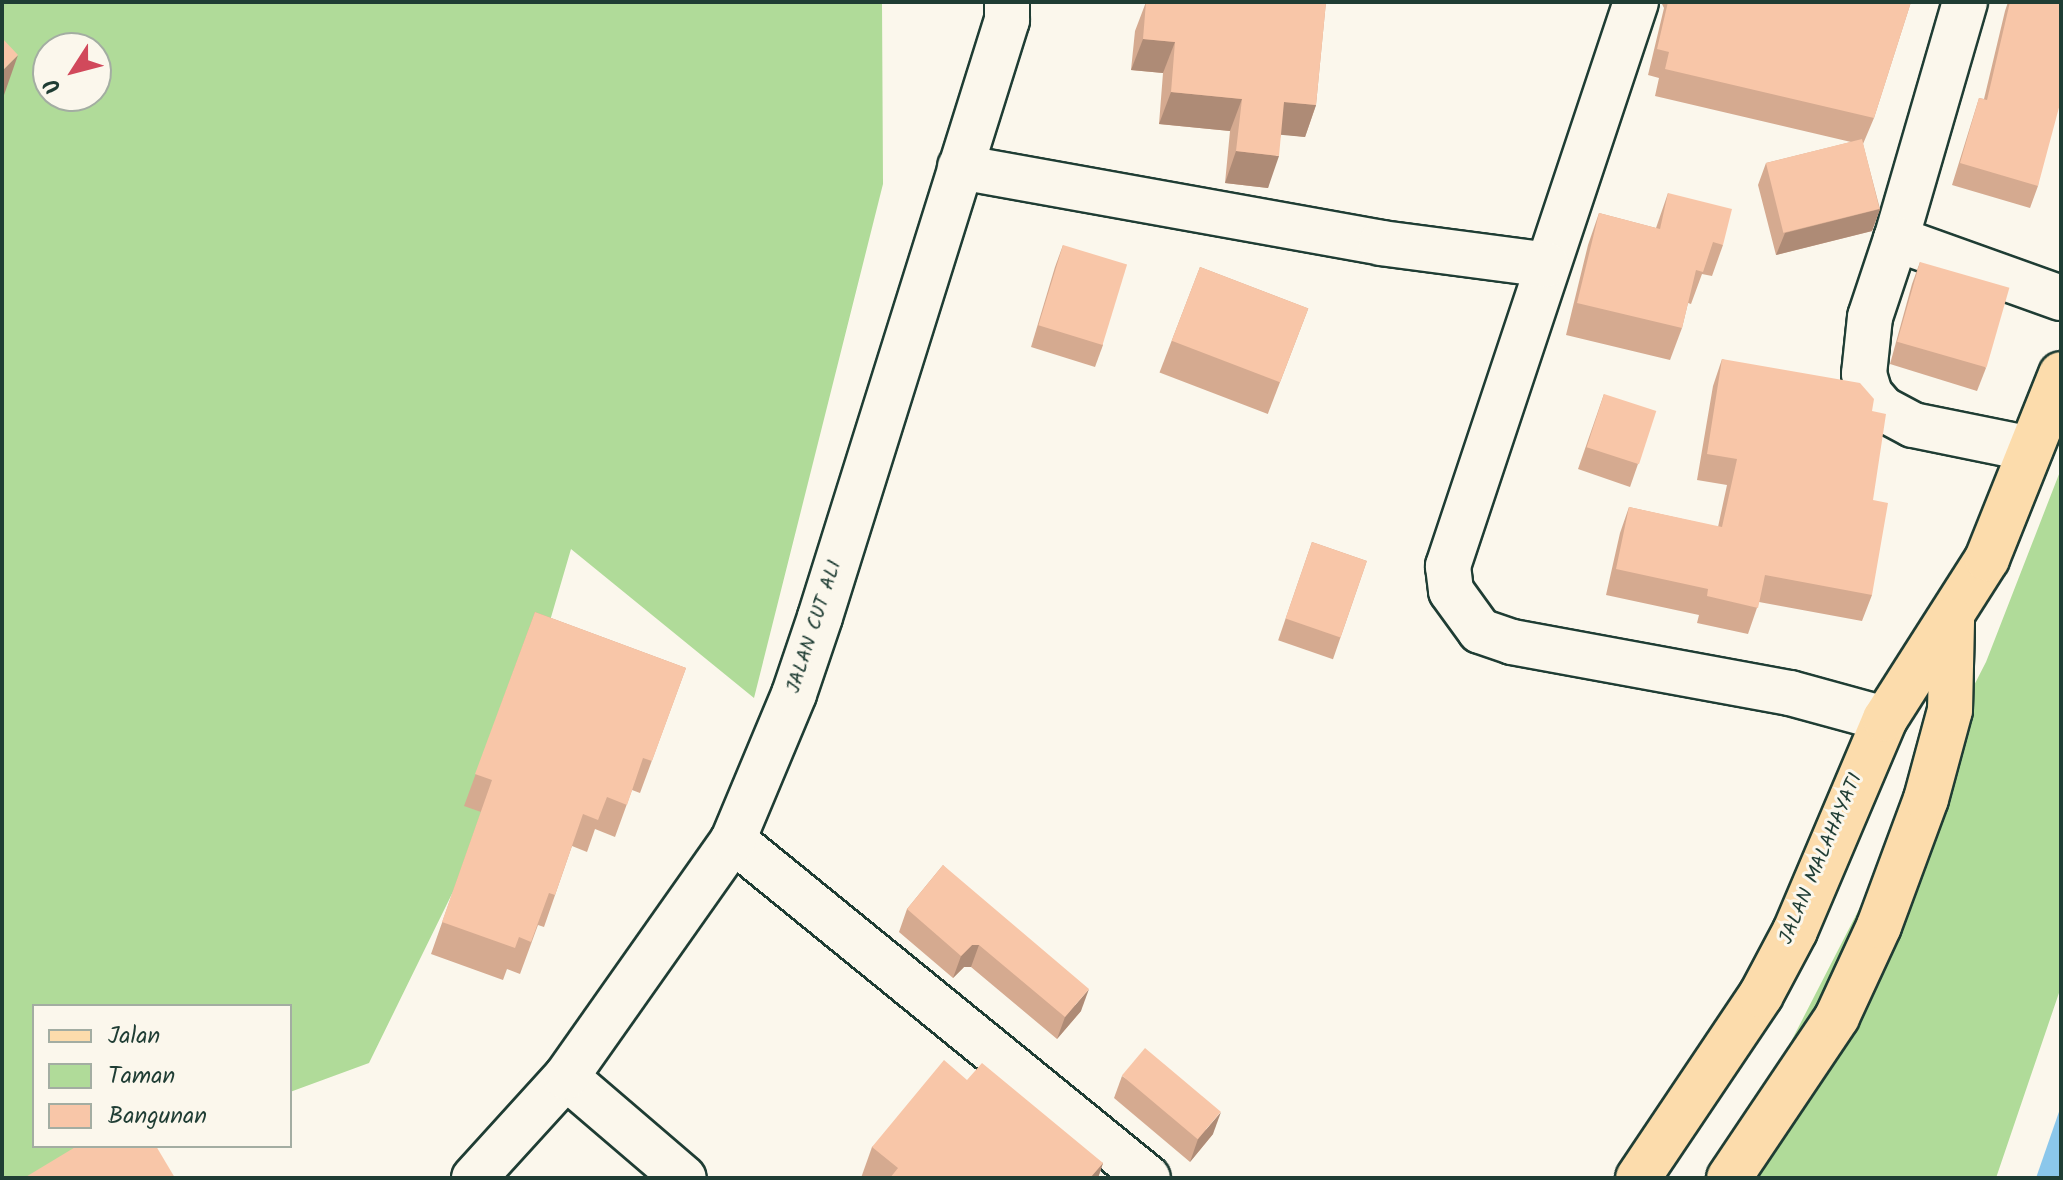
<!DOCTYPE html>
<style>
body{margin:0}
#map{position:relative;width:2063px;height:1180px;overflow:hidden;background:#fbf7ec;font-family:Kalam,sans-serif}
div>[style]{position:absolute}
.green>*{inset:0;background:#b0db99}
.water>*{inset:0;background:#8bc7eb}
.roads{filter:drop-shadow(2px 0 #1f3d34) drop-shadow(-2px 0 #1f3d34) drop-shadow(0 2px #1f3d34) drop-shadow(0 -2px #1f3d34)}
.minor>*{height:44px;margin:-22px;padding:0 22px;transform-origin:22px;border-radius:22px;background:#fbf7ec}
.major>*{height:44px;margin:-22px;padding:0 22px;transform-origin:22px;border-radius:22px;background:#fcdcac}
.wall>*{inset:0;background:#d5aa90;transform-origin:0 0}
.shaded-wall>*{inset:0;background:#ae8b76}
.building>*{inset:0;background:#f8c6a8;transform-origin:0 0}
span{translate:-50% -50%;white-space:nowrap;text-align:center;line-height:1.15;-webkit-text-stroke:6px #fbf7ec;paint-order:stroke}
.street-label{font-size:20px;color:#1f3d34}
.frame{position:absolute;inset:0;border:4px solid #1f3d34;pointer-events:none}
.legend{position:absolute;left:32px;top:1004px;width:260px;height:144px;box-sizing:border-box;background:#fbf7ec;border:2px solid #a3ada2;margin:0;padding:10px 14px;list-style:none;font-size:24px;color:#1f3d34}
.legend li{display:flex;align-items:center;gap:16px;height:40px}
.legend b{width:40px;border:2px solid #a3ada2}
.north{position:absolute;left:32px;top:32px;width:80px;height:80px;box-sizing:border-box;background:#fbf7ec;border:2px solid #a3ada2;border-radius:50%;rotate:234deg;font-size:22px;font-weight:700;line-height:32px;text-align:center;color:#1f3d34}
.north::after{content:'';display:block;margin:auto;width:28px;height:36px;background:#d1495b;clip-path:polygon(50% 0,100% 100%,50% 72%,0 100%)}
</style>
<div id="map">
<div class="green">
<div style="clip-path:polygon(evenodd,2px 2px,882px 2px,883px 184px,754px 698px,571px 549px,497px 802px,369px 1063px,290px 1092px,290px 1006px,34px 1006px,34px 1146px,139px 1146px,51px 1178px,2px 1178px,2px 2px,48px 48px,96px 48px,96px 96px,48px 96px,48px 48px)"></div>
<div style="clip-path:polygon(2061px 469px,2061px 987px,1996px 1178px,1708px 1178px,1741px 1139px,1986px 662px)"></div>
</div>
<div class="water">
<div style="clip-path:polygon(2061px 1106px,2061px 1178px,2036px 1178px)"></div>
</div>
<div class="roads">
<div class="minor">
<div style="left:1636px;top:2px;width:595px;rotate:108.43deg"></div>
<div style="left:1448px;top:566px;width:25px;rotate:83deg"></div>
<div style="left:1451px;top:591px;width:49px;rotate:54.1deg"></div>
<div style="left:1480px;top:631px;width:34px;rotate:19deg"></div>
<div style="left:1512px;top:642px;width:283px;rotate:10.4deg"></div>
<div style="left:1790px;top:693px;width:98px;rotate:15.3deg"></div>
<div style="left:1965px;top:2px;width:247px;rotate:106.2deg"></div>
<div style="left:1896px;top:239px;width:175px;rotate:19.7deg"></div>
<div style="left:960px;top:167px;width:428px;rotate:10.2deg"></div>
<div style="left:1381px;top:243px;width:167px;rotate:7.5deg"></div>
<div style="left:1896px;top:239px;width:82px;rotate:108.4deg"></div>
<div style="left:1870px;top:317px;width:57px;rotate:96deg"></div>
<div style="left:1864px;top:374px;width:21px;rotate:73deg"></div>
<div style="left:1870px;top:394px;width:20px;rotate:49deg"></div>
<div style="left:1883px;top:409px;width:34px;rotate:28deg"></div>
<div style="left:1913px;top:425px;width:120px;rotate:11.5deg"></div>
<div style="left:733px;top:840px;width:535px;rotate:39.16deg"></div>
<div style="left:566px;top:1077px;width:155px;rotate:40.6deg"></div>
<div style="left:474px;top:1178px;width:137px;rotate:-47.7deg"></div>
<div style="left:566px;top:1077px;width:290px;rotate:-54.8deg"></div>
<div style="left:733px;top:840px;width:158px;rotate:-67.3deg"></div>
<div style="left:794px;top:694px;width:81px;rotate:-71.3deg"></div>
<div style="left:820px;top:617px;width:626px;rotate:-72.61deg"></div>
<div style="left:1007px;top:20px;width:18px;rotate:-90deg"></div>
</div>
<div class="major">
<div style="left:1638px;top:1178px;width:220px;rotate:-56.1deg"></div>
<div style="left:1761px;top:995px;width:72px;rotate:-62deg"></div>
<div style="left:1795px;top:931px;width:230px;rotate:-67deg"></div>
<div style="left:1885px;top:719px;width:190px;rotate:-57.5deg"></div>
<div style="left:1987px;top:559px;width:199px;rotate:-68.2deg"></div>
<div style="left:1729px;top:1178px;width:194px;rotate:-56.1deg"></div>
<div style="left:1837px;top:1017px;width:100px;rotate:-65.2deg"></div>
<div style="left:1879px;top:926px;width:135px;rotate:-69.7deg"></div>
<div style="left:1926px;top:799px;width:92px;rotate:-74.9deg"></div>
<div style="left:1950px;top:710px;width:90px;rotate:-88.7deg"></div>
</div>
</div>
<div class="wall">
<div style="clip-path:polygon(1146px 2px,1326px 2px,1316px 105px,1305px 137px,1281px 134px,1268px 188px,1225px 183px,1230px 131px,1159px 124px,1163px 73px,1131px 70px,1135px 31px)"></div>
<div style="clip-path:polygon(1661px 2px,1911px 2px,1874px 118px,1863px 144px,1880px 209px,1872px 231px,1776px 255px,1758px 185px,1766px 163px,1851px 142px,1655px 96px,1659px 78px,1648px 75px,1664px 8px)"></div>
<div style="clip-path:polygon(2008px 2px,2061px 2px,2038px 186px,2030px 208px,1952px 185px,1979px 98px,1984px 99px,2005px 11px)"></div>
<div style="clip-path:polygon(1668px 193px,1723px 245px,1712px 276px,1702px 274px,1691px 304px,1688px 303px,1682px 328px,1670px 360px,1566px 335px,1588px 245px,1599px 213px,1656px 228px)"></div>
<div style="clip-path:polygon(1063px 245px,1103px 345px,1095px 367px,1031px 347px,1055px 267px)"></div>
<div style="clip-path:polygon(1920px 262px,1986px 368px,1977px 391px,1890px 364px,1912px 284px)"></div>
<div style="left:1200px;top:267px;width:116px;height:113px;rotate:21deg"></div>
<div style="clip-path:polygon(1722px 359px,1872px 411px,1872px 595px,1862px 621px,1759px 602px,1748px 634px,1697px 623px,1699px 615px,1606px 595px,1620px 533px,1629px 507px,1718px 527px,1727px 485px,1697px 480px,1713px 386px)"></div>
<div style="clip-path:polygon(1604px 394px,1638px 464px,1630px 487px,1578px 469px)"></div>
<div style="left:1312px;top:542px;width:58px;height:104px;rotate:19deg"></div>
<div style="clip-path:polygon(535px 612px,686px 668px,640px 793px,632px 790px,615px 837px,595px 829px,587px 852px,572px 846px,544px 927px,538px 925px,520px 974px,507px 969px,503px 980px,431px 954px,481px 812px,464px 806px)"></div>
<div style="clip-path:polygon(943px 865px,1081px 1011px,1057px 1039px,971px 967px,964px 967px,953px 978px,899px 932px,907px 909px)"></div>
<div style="clip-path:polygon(1122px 1076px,1213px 1134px,1190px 1162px,1114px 1098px)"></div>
<div style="clip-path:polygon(967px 1080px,1103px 1163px,1098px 1178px,861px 1178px,872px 1147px)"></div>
</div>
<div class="shaded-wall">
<div style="clip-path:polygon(1143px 39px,1175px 42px,1163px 73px,1131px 70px)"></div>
<div style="clip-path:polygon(18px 55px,4px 95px,2px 97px,2px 71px)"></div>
<div style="clip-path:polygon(1171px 92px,1242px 99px,1230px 131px,1159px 124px)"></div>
<div style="clip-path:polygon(1284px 102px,1316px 105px,1305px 137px,1272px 134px)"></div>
<div style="clip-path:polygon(1236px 151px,1279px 156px,1268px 188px,1225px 183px)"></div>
<div style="clip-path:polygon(1880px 209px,1872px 231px,1776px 255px,1785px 233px)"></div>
<div style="clip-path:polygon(972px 945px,979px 945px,971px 967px,964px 967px,953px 978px,961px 956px)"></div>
<div style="clip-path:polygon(1089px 989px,1081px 1011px,1057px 1039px,1065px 1017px)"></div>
<div style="clip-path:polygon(1221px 1112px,1213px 1134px,1190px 1162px,1198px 1139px)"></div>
<div style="clip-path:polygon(1103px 1163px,1098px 1178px,1090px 1178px)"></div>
</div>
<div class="building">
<div style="clip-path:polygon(1146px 2px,1326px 2px,1316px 105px,1284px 102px,1279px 156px,1236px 151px,1242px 99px,1171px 92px,1175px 42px,1143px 39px)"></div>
<div style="clip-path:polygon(1668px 2px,1911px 2px,1874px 118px,1665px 69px,1669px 52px,1657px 49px)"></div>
<div style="clip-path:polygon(2010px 2px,2061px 2px,2061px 100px,2038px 186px,1960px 163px,1979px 98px,1987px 100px)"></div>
<div style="clip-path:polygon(2px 38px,18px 55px,2px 71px)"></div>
<div style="left:1862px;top:139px;width:72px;height:99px;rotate:76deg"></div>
<div style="clip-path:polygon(1668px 193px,1732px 209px,1723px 245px,1713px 242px,1703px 272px,1696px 270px,1682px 328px,1577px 303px,1599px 213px,1660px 229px)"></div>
<div style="left:1063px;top:245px;width:67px;height:84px;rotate:17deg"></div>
<div style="left:1920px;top:262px;width:93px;height:83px;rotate:16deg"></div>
<div style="left:1200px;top:267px;width:116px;height:79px;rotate:21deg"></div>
<div style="clip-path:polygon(1722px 359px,1860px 383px,1874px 399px,1872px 411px,1886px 414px,1873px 500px,1888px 503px,1872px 595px,1765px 575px,1758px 608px,1707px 596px,1708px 589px,1616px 569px,1629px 507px,1722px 527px,1737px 459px,1707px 454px)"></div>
<div style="left:1604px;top:394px;width:55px;height:56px;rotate:18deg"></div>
<div style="left:1312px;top:542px;width:58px;height:81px;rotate:19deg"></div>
<div style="clip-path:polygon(535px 612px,686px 668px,652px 761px,643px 758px,627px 805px,607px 797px,598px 820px,583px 814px,555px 895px,549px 893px,531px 942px,519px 937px,515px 948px,442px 922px,492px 780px,475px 774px)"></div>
<div style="clip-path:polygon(943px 865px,1089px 989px,1065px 1017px,979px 945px,972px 945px,961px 956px,907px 909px)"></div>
<div style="left:1145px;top:1048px;width:99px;height:36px;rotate:40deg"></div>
<div style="clip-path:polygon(944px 1060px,967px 1080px,982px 1063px,1103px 1163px,1090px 1178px,890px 1178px,898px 1168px,872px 1147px)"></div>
<div style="clip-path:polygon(77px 1146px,156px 1146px,175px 1178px,24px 1178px)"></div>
</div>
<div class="street-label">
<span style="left:815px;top:627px;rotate:-72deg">JALAN CUT ALI</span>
<span style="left:1822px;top:859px;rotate:-67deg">JALAN MALAHAYATI</span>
</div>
<div class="frame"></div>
<ul class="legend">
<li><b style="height:10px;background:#fcdcac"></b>Jalan</li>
<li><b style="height:22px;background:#b0db99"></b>Taman</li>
<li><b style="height:22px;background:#f8c6a8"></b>Bangunan</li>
</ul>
<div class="north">U</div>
</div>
